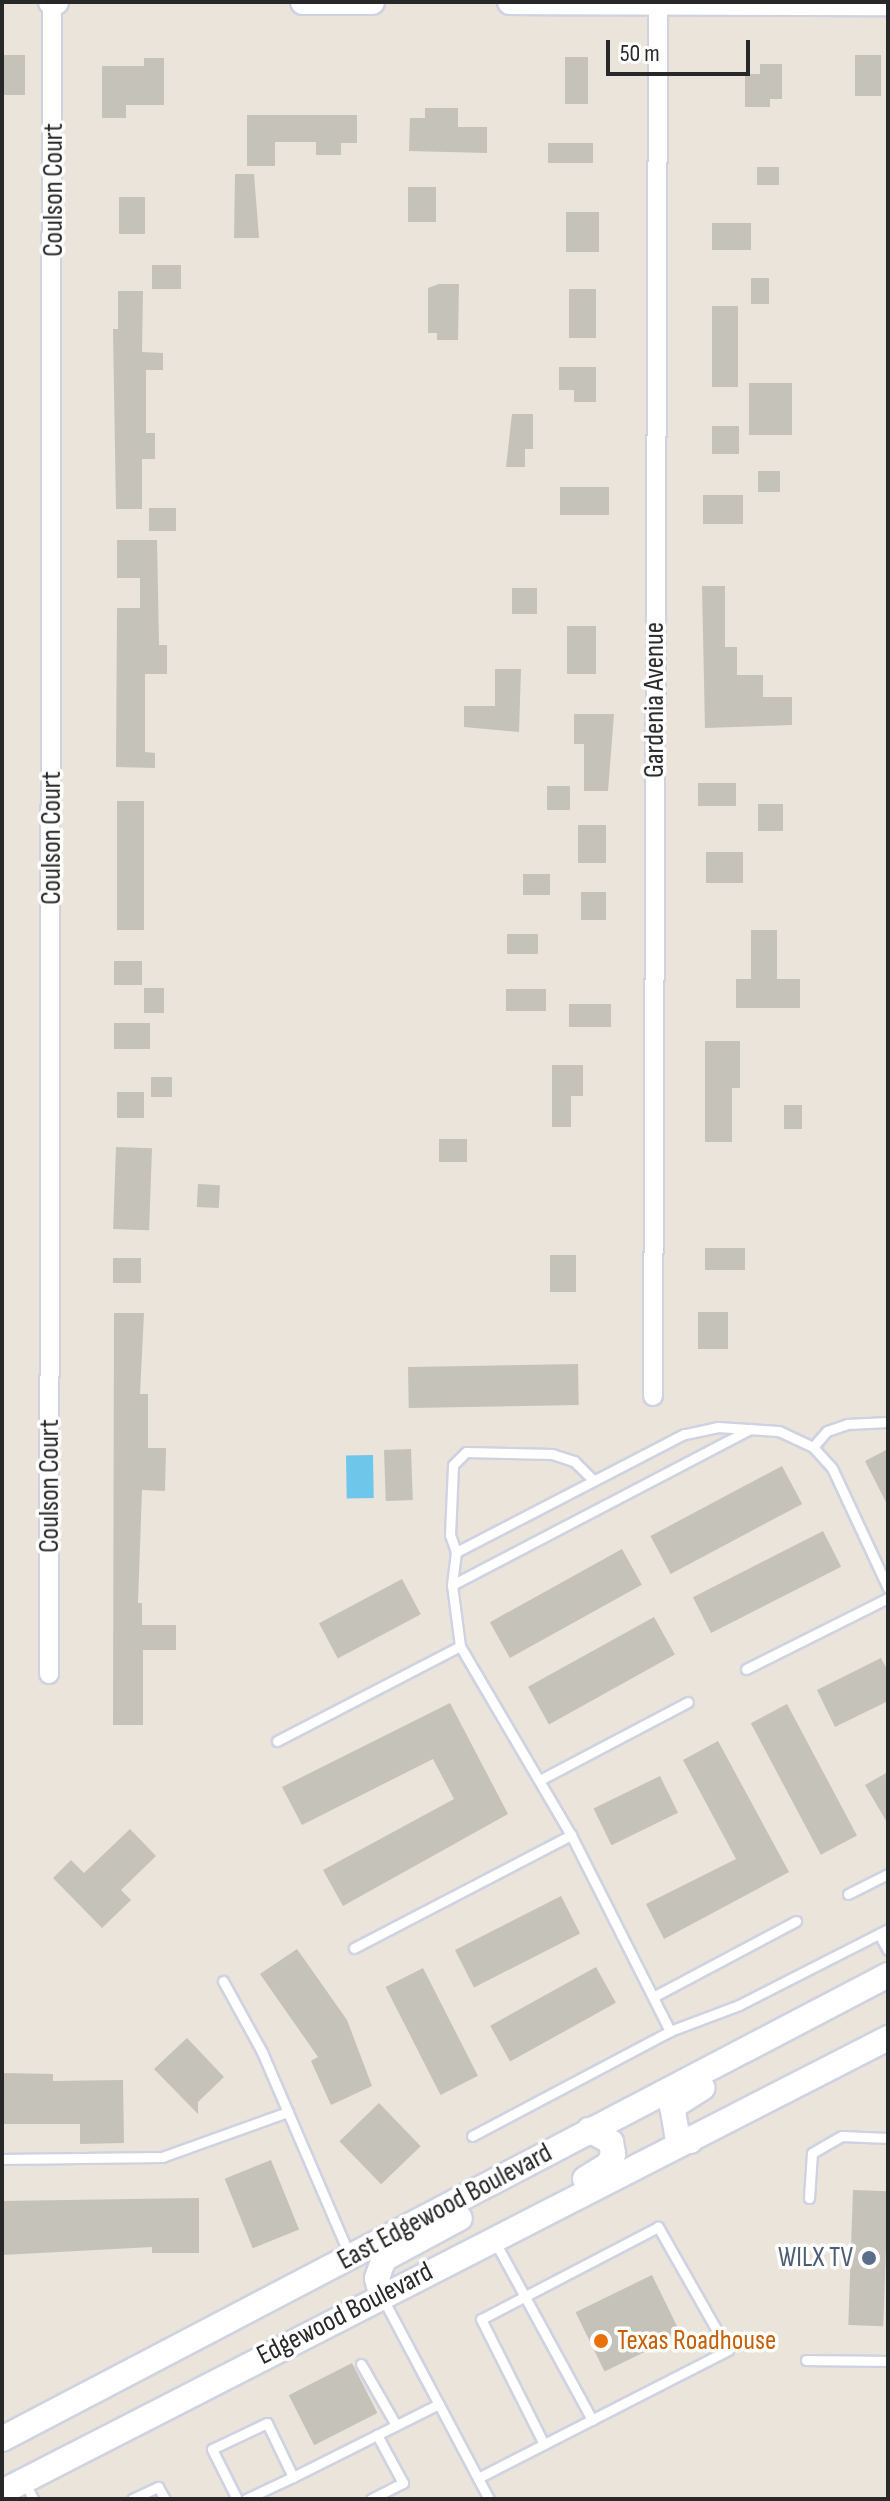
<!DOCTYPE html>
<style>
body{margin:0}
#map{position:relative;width:890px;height:2501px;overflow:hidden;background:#eae4da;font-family:"Sofia Sans Condensed",sans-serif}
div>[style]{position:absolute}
.water>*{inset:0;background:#6ec6eb;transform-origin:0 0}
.building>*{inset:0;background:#c5c2b9;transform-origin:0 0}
.roads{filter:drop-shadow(2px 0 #cfd2e1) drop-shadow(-2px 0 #cfd2e1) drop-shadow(0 2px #cfd2e1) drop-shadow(0 -2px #cfd2e1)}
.lane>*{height:9px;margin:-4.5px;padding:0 4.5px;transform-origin:4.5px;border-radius:4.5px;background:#fff}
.street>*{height:18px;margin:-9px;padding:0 9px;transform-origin:9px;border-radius:9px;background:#fff}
.secondary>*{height:24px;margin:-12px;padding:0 12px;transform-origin:12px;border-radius:12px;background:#fff}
.dots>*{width:22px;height:22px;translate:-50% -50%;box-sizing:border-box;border:4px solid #fff;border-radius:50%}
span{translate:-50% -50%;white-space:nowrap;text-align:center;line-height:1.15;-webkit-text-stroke:7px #fff;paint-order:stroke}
.street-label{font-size:28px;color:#282828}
.service-label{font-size:28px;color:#4e5e75}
.right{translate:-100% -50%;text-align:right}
.food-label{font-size:28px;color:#c56008}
.left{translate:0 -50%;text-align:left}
.frame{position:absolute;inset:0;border:4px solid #282828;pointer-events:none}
.scale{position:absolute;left:606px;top:40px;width:144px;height:36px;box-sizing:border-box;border:4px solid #282828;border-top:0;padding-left:10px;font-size:24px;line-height:28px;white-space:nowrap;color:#282828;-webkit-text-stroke:6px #fff;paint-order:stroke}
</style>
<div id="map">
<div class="water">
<div style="left:373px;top:1455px;width:43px;height:27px;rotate:89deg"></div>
</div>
<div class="building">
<div style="left:2px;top:55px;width:23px;height:40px"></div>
<div style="left:855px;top:55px;width:26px;height:41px"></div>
<div style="left:565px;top:57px;width:23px;height:47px"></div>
<div style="clip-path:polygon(144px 58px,164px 58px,164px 105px,126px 105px,126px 118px,102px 118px,102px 66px,144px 66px)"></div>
<div style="clip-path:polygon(760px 64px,782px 64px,782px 99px,770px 99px,770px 107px,745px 107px,745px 74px,760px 74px)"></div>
<div style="clip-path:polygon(425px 108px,458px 108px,458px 127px,487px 127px,487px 153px,409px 151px,410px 118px,425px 118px)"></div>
<div style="clip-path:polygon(247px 115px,357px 115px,357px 143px,341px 143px,341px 155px,316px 155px,316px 142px,275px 142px,275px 166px,247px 166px)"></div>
<div style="left:548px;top:143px;width:45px;height:20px"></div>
<div style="left:757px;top:167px;width:22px;height:18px"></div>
<div style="clip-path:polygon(235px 174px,254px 174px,259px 238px,234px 238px)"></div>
<div style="left:408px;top:187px;width:28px;height:35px"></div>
<div style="left:119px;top:197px;width:26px;height:37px"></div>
<div style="left:566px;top:212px;width:33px;height:40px"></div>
<div style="left:712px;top:223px;width:39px;height:27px"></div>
<div style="left:152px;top:265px;width:29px;height:24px"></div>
<div style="left:751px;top:278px;width:18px;height:26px"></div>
<div style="clip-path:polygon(439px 284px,459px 284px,458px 340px,437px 340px,437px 333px,428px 333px,428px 288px)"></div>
<div style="left:596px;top:289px;width:49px;height:27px;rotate:90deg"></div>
<div style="clip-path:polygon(118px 291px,143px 291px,142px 352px,163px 353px,163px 370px,146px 370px,146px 433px,155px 433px,155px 459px,142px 459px,142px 509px,116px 509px,113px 329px,118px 329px)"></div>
<div style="left:712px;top:306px;width:26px;height:81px"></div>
<div style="clip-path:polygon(559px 367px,596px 367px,596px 402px,574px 402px,574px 390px,559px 390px)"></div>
<div style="left:749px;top:383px;width:43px;height:52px"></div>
<div style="clip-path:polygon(512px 414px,533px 414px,533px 449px,525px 449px,525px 467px,506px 467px)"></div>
<div style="left:712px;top:426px;width:27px;height:28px"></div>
<div style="left:758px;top:471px;width:22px;height:21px"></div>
<div style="left:560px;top:487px;width:49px;height:28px"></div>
<div style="left:703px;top:495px;width:40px;height:29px"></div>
<div style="left:149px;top:508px;width:27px;height:23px"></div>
<div style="clip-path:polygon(117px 540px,157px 540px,159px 645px,167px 645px,167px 674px,145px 674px,145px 752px,155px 753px,155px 768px,116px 767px,117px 608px,140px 608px,140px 578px,117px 578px)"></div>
<div style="clip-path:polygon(702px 586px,725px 586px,725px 647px,737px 647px,737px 675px,763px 675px,763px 697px,792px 697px,792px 725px,705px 728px)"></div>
<div style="left:512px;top:588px;width:25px;height:26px"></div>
<div style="left:567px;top:626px;width:29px;height:48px"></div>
<div style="clip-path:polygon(495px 669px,521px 669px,519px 732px,464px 727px,464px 706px,495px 706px)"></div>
<div style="clip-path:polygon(574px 714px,614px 714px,608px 791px,584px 791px,584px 744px,574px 744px)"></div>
<div style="left:698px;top:783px;width:38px;height:23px"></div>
<div style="left:547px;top:786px;width:23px;height:24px"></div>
<div style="left:117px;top:801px;width:27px;height:129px"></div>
<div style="left:758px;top:804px;width:25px;height:27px"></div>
<div style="left:578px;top:825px;width:28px;height:38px"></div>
<div style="left:706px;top:852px;width:37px;height:31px"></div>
<div style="left:523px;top:874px;width:27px;height:21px"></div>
<div style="left:581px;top:892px;width:25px;height:28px"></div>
<div style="clip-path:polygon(751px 930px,777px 930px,777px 979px,800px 979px,800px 1008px,736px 1008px,736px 979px,751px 979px)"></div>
<div style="left:507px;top:934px;width:31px;height:20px"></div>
<div style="left:114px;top:961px;width:28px;height:24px"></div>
<div style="left:144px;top:988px;width:20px;height:25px"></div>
<div style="left:506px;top:989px;width:40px;height:22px"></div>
<div style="left:569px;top:1004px;width:42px;height:23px"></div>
<div style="left:114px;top:1023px;width:36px;height:26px"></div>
<div style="clip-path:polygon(705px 1041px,740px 1041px,740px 1088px,732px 1088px,732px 1142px,705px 1142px)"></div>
<div style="clip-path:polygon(552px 1065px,583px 1065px,583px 1096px,571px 1096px,571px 1127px,552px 1127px)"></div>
<div style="left:151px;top:1077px;width:21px;height:20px"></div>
<div style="left:117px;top:1092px;width:27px;height:26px"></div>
<div style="left:784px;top:1105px;width:18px;height:24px"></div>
<div style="left:439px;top:1139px;width:28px;height:23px"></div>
<div style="left:116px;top:1147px;width:36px;height:82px;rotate:2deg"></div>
<div style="left:198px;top:1184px;width:22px;height:23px;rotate:3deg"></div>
<div style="left:705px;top:1248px;width:40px;height:22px"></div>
<div style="left:550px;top:1255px;width:26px;height:37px"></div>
<div style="left:113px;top:1258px;width:28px;height:25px"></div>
<div style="left:698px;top:1312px;width:30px;height:37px"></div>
<div style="clip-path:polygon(114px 1313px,144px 1313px,140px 1394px,148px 1394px,148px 1448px,166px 1448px,165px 1491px,142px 1490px,138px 1603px,142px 1603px,142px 1625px,176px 1625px,176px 1650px,143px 1650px,143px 1725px,113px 1725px)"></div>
<div style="left:578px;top:1364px;width:41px;height:170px;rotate:89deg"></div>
<div style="left:411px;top:1449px;width:51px;height:27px;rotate:88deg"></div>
<div style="clip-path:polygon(888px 1449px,888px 1506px,865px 1461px)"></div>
<div style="left:782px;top:1466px;width:43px;height:149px;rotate:62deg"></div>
<div style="left:823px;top:1531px;width:40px;height:146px;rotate:63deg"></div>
<div style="left:622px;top:1549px;width:41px;height:151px;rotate:61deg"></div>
<div style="left:402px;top:1579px;width:40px;height:94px;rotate:62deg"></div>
<div style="left:654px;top:1617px;width:43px;height:144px;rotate:61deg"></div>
<div style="clip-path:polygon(881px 1658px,888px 1671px,888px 1701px,835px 1727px,817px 1690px)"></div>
<div style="clip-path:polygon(450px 1703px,508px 1814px,343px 1906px,323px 1870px,454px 1799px,433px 1759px,302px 1825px,282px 1787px)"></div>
<div style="left:787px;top:1704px;width:149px;height:41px;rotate:62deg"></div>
<div style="clip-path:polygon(718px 1741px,789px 1872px,664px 1939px,646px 1904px,736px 1859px,683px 1760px)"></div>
<div style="clip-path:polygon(888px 1772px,888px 1824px,865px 1785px)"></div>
<div style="left:660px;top:1776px;width:41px;height:74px;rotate:64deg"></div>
<div style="clip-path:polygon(130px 1829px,156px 1856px,121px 1890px,131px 1900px,102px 1928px,53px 1878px,71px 1860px,84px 1873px)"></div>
<div style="left:561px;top:1896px;width:42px;height:119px;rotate:63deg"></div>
<div style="clip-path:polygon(297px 1949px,347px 2020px,372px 2086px,331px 2105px,311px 2061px,318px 2057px,260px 1974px)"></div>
<div style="left:596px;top:1967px;width:41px;height:121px;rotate:61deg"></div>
<div style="left:423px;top:1968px;width:121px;height:42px;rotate:63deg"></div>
<div style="clip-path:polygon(187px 2038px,224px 2077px,198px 2102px,198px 2114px,154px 2069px)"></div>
<div style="clip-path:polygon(2px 2073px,53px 2074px,53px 2081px,123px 2080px,124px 2143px,80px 2144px,80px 2124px,2px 2124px)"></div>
<div style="left:379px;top:2103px;width:60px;height:55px;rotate:46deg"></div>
<div style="left:271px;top:2160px;width:75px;height:50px;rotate:68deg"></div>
<div style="left:853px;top:2190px;width:35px;height:135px;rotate:2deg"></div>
<div style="clip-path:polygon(199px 2198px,199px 2253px,152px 2253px,152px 2247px,2px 2255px,2px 2201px)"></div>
<div style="left:652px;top:2275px;width:66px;height:85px;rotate:64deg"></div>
<div style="left:352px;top:2363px;width:56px;height:71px;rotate:63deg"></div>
</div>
<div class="roads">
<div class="lane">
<div style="left:813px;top:1447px;width:21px;rotate:-49deg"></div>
<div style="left:827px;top:1431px;width:21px;rotate:-19deg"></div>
<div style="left:847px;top:1424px;width:41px;rotate:-2.8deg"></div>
<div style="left:456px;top:1552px;width:18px;rotate:-109deg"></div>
<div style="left:450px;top:1535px;width:70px;rotate:-87.5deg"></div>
<div style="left:453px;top:1465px;width:18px;rotate:-45deg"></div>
<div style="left:466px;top:1452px;width:86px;rotate:1.3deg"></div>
<div style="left:552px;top:1454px;width:23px;rotate:18deg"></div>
<div style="left:574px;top:1461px;width:25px;rotate:45deg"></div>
<div style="left:452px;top:1585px;width:337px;rotate:-27.6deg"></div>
<div style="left:888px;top:1588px;width:132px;rotate:-115deg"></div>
<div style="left:832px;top:1468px;width:28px;rotate:-132deg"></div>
<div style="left:813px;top:1447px;width:38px;rotate:-155deg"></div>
<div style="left:778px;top:1431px;width:60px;rotate:-176.2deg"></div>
<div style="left:718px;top:1427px;width:35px;rotate:168deg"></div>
<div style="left:684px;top:1434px;width:257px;rotate:152.6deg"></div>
<div style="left:456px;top:1552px;width:33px;rotate:97deg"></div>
<div style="left:452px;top:1585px;width:62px;rotate:82.5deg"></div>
<div style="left:460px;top:1646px;width:219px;rotate:59.6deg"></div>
<div style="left:571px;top:1835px;width:220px;rotate:63.2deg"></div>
<div style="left:670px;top:2031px;width:74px;rotate:-20.6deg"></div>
<div style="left:739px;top:2005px;width:167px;rotate:-27deg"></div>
<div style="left:746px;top:1669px;width:159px;rotate:-26.6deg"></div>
<div style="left:277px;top:1741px;width:206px;rotate:-27.4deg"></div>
<div style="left:540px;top:1780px;width:167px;rotate:-27.8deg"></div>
<div style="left:848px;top:1894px;width:45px;rotate:-26.6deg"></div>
<div style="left:879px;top:1934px;width:18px;rotate:61deg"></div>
<div style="left:354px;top:1948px;width:245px;rotate:-27.5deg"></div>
<div style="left:223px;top:1981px;width:81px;rotate:61.2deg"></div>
<div style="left:262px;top:2052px;width:220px;rotate:66.7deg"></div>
<div style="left:653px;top:1997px;width:162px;rotate:-28deg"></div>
<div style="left:472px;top:2136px;width:224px;rotate:-27.9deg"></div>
<div style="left:2px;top:2159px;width:160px;rotate:-0.7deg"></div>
<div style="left:162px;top:2157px;width:134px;rotate:-19.7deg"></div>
<div style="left:809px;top:2198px;width:45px;rotate:-86.2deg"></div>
<div style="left:812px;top:2153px;width:34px;rotate:-30deg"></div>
<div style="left:842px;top:2136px;width:46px;rotate:2.5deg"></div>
<div style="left:494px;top:2240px;width:205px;rotate:61.4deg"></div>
<div style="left:382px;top:2297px;width:229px;rotate:62.1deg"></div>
<div style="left:806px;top:2360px;width:82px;rotate:0.7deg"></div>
<div style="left:361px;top:2364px;width:70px;rotate:60.2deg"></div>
<div style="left:478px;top:2478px;width:281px;rotate:-27.1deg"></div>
<div style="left:728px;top:2350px;width:142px;rotate:-119.6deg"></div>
<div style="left:658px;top:2227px;width:199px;rotate:152.5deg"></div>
<div style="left:481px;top:2319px;width:140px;rotate:63.3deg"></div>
<div style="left:25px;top:2483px;width:18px;rotate:63deg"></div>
<div style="left:132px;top:2499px;width:29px;rotate:-25deg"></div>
<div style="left:158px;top:2487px;width:14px;rotate:60deg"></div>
<div style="left:237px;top:2499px;width:56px;rotate:-116.6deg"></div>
<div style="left:212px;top:2449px;width:61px;rotate:-25.3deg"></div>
<div style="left:267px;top:2423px;width:60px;rotate:64.3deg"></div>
<div style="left:293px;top:2477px;width:163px;rotate:-26.6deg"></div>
<div style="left:246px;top:2499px;width:52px;rotate:-25.1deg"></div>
<div style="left:371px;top:2499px;width:36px;rotate:-27deg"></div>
<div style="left:403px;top:2483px;width:55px;rotate:-118.4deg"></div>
</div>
<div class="street">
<div style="left:653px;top:1396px;width:1393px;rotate:-89.79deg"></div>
<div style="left:49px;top:1674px;width:1672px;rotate:-89.9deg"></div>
</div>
<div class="secondary">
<div style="left:51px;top:2px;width:5px"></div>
<div style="left:303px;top:2px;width:69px"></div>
<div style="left:510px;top:2px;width:378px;rotate:0.2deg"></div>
<div style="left:690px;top:2141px;width:15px;rotate:-152deg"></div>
<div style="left:677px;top:2134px;width:27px;rotate:-100deg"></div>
<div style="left:672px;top:2107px;width:36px;rotate:-32deg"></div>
<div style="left:585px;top:2179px;width:28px;rotate:-32deg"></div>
<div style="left:609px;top:2164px;width:11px;rotate:-68deg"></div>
<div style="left:613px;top:2154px;width:12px;rotate:-99deg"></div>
<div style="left:611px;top:2142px;width:25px;rotate:-151deg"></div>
<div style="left:381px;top:2294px;width:16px;rotate:-104deg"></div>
<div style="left:377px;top:2278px;width:20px;rotate:-70deg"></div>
<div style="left:384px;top:2259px;width:86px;rotate:-28.3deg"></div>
<div style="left:2px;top:2439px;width:1000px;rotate:-27.64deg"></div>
<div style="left:2px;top:2492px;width:996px;rotate:-27.13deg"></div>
</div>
</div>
<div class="dots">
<div style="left:869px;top:2258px;background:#5c6f8a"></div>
<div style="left:601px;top:2341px;background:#e8710a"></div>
</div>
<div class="street-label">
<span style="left:54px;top:190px;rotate:-90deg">Coulson Court</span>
<span style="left:655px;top:700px;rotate:-90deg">Gardenia Avenue</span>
<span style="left:52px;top:838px;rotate:-90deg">Coulson Court</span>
<span style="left:50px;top:1486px;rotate:-90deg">Coulson Court</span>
<span style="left:445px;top:2207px;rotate:-28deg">East Edgewood Boulevard</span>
<span style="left:345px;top:2314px;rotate:-27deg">Edgewood Boulevard</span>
</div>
<div class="service-label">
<span class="right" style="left:853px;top:2258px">WILX TV</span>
</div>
<div class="food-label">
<span class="left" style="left:617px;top:2341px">Texas Roadhouse</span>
</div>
<div class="frame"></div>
<div class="scale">50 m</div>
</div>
